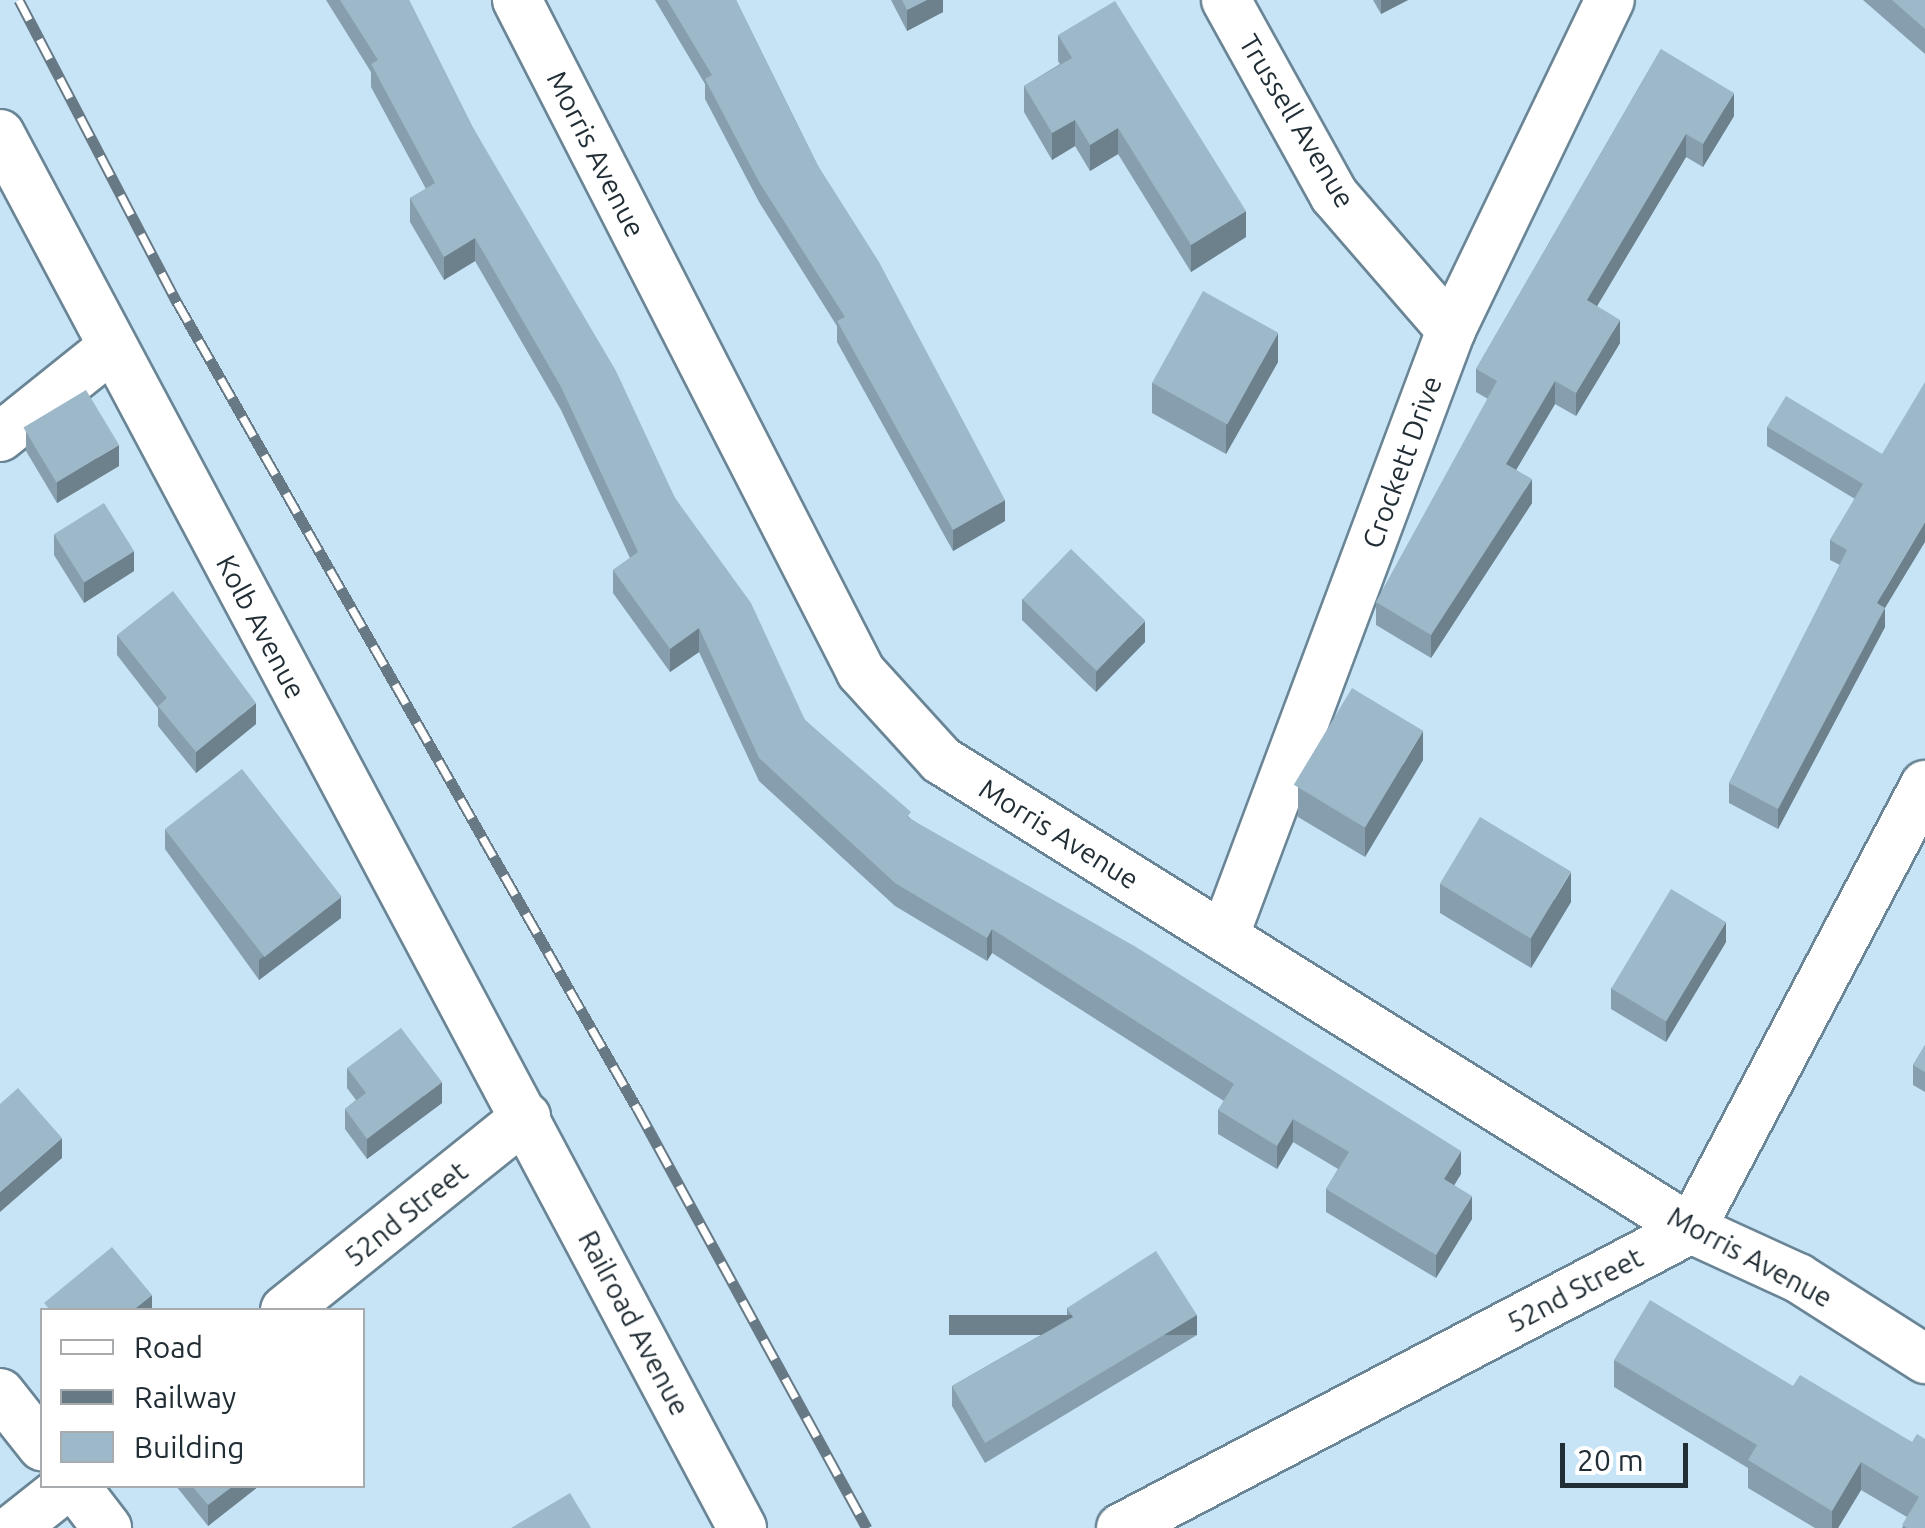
<!DOCTYPE html>
<style>
body{margin:0}
#map{position:relative;width:1925px;height:1528px;overflow:hidden;background:#c6e4f6;font-family:Ubuntu,sans-serif}
div>[style]{position:absolute}
.roads{filter:drop-shadow(2px 0 #6a8595) drop-shadow(-2px 0 #6a8595) drop-shadow(0 2px #6a8595) drop-shadow(0 -2px #6a8595)}
.street>*{height:48px;margin:-24px;padding:0 24px;transform-origin:24px;border-radius:24px;background:#fff}
.rail>*{height:11px;margin-top:-5.5px;transform-origin:0;background:repeating-linear-gradient(90deg,#fff 0 22px,#667985 0 44px);box-sizing:border-box;border-block:2px solid #667985}
.wall>*{inset:0;background:#869ead}
.shaded-wall>*{inset:0;background:#6d818d;transform-origin:0 0}
.building>*{inset:0;background:#9cb8c9;transform-origin:0 0}
span{translate:-50% -50%;white-space:nowrap;text-align:center;line-height:1.15;-webkit-text-stroke:8px #fff;paint-order:stroke}
.street-label{font-size:28px;color:#222e35}
.legend{position:absolute;left:40px;top:1308px;width:325px;height:180px;box-sizing:border-box;background:#fff;border:2px solid #a7abae;margin:0;padding:12px 18px;list-style:none;font-size:30px;color:#222e35}
.legend li{display:flex;align-items:center;gap:20px;height:50px}
.legend b{width:50px;border:2px solid #a7abae}
.scale{position:absolute;left:1560px;top:1443px;width:128px;height:45px;box-sizing:border-box;border:5px solid #222e35;border-top:0;padding-left:12px;font-size:30px;line-height:35px;white-space:nowrap;color:#222e35;-webkit-text-stroke:8px #fff;paint-order:stroke}
</style>
<div id="map">
<div class="roads">
<div class="street">
<div style="left:517px;top:0;width:755px;rotate:62.89deg"></div>
<div style="left:861px;top:672px;width:119px;rotate:47.7deg"></div>
<div style="left:941px;top:760px;width:885px;rotate:32.02deg"></div>
<div style="left:1691px;top:1229px;width:118px;rotate:24.6deg"></div>
<div style="left:1798px;top:1278px;width:151px;rotate:32.5deg"></div>
<div style="left:1226px;top:0;width:223px;rotate:61deg"></div>
<div style="left:1334px;top:195px;width:179px;rotate:49.1deg"></div>
<div style="left:0;top:134px;width:1579px;rotate:61.97deg"></div>
<div style="left:0;top:437px;width:141px;rotate:-38.7deg"></div>
<div style="left:1224px;top:937px;width:648px;rotate:-69.5deg"></div>
<div style="left:1451px;top:330px;width:366px;rotate:-64.3deg"></div>
<div style="left:285px;top:1310px;width:309px;rotate:-38.7deg"></div>
<div style="left:0;top:1393px;width:68px;rotate:51.6deg"></div>
<div style="left:75px;top:1486px;width:53px;rotate:52.7deg"></div>
<div style="left:14px;top:1528px;width:68px;rotate:-38.4deg"></div>
<div style="left:1121px;top:1528px;width:644px;rotate:-27.68deg"></div>
<div style="left:1691px;top:1229px;width:502px;rotate:-62.21deg"></div>
</div>
</div>
<div class="rail">
<div style="left:19px;top:0;width:341px;rotate:62.4deg"></div>
<div style="left:177px;top:302px;width:928px;rotate:60.29deg"></div>
<div style="left:637px;top:1108px;width:479px;rotate:61.3deg"></div>
</div>
<div class="wall">
<div style="clip-path:polygon(326px 0,409px 0,472px 126px,675px 498px,805px 720px,911px 819px,1461px 1174px,1454px 1185px,1472px 1219px,1436px 1278px,1326px 1212px,1326px 1189px,1338px 1169px,1293px 1142px,1277px 1169px,1218px 1134px,1218px 1110px,1224px 1101px,992px 953px,987px 961px,895px 906px,759px 781px,699px 652px,670px 672px,613px 593px,613px 570px,630px 558px,561px 410px,475px 261px,444px 280px,410px 222px,410px 198px,426px 189px,371px 87px,371px 72px)"></div>
<div style="clip-path:polygon(655px 0,736px 0,817px 164px,1005px 521px,953px 551px,837px 342px,837px 326px,759px 202px,705px 99px,705px 84px)"></div>
<div style="clip-path:polygon(891px 0,943px 0,943px 12px,907px 31px)"></div>
<div style="clip-path:polygon(1373px 0,1408px 0,1381px 14px)"></div>
<div style="clip-path:polygon(1863px 0,1925px 0,1925px 54px)"></div>
<div style="clip-path:polygon(1058px 35px,1246px 237px,1191px 272px,1118px 154px,1090px 171px,1075px 146px,1052px 160px,1024px 112px,1024px 86px,1060px 64px,1058px 61px)"></div>
<div style="clip-path:polygon(1661px 49px,1734px 116px,1703px 167px,1686px 157px,1597px 306px,1620px 343px,1576px 416px,1555px 404px,1516px 470px,1532px 503px,1431px 658px,1376px 625px,1376px 602px,1488px 399px,1476px 392px,1476px 369px)"></div>
<div style="clip-path:polygon(1278px 362px,1226px 454px,1152px 413px,1152px 383px)"></div>
<div style="clip-path:polygon(1767px 427px,1882px 454px,1885px 627px,1778px 829px,1729px 803px,1729px 783px,1840px 565px,1830px 560px,1830px 540px,1855px 499px,1767px 446px)"></div>
<div style="clip-path:polygon(26px 431px,119px 466px,57px 503px,26px 451px)"></div>
<div style="clip-path:polygon(54px 534px,134px 571px,84px 603px,54px 555px)"></div>
<div style="clip-path:polygon(1022px 599px,1145px 642px,1096px 692px,1022px 620px)"></div>
<div style="clip-path:polygon(117px 635px,256px 724px,196px 773px,158px 726px,158px 708px,117px 655px)"></div>
<div style="clip-path:polygon(1423px 760px,1365px 857px,1298px 817px,1298px 787px)"></div>
<div style="clip-path:polygon(165px 829px,341px 918px,259px 980px,165px 849px)"></div>
<div style="clip-path:polygon(1440px 884px,1571px 902px,1531px 968px,1440px 913px)"></div>
<div style="clip-path:polygon(1726px 942px,1666px 1042px,1611px 1009px,1611px 988px)"></div>
<div style="clip-path:polygon(1925px 1045px,1925px 1092px,1913px 1085px,1913px 1065px)"></div>
<div style="clip-path:polygon(347px 1068px,442px 1103px,367px 1159px,345px 1129px,345px 1109px,356px 1100px,347px 1088px)"></div>
<div style="clip-path:polygon(1067px 1308px,1197px 1335px,985px 1463px,952px 1406px,952px 1386px,1067px 1320px)"></div>
<div style="clip-path:polygon(1614px 1360px,1793px 1386px,1912px 1442px,1925px 1528px,1902px 1528px,1907px 1517px,1861px 1490px,1838px 1528px,1815px 1528px,1748px 1488px,1748px 1468px,1614px 1387px)"></div>
<div style="clip-path:polygon(176px 1486px,259px 1486px,208px 1526px)"></div>
</div>
<div class="shaded-wall">
<div style="clip-path:polygon(927px 0,943px 0,943px 12px,907px 31px,907px 10px)"></div>
<div style="clip-path:polygon(1381px 0,1408px 0,1381px 14px)"></div>
<div style="clip-path:polygon(1734px 93px,1734px 116px,1703px 167px,1703px 144px)"></div>
<div style="clip-path:polygon(1075px 120px,1075px 146px,1052px 160px,1052px 133px)"></div>
<div style="clip-path:polygon(1118px 128px,1118px 154px,1090px 171px,1090px 145px)"></div>
<div style="clip-path:polygon(1686px 134px,1686px 157px,1587px 323px,1587px 300px)"></div>
<div style="clip-path:polygon(1246px 211px,1246px 237px,1191px 272px,1191px 245px)"></div>
<div style="clip-path:polygon(475px 238px,475px 261px,444px 280px,444px 257px)"></div>
<div style="clip-path:polygon(1620px 320px,1620px 343px,1576px 416px,1576px 393px)"></div>
<div style="clip-path:polygon(1278px 333px,1278px 362px,1226px 454px,1226px 425px)"></div>
<div style="clip-path:polygon(1555px 381px,1555px 404px,1506px 487px,1506px 464px)"></div>
<div style="clip-path:polygon(119px 445px,119px 466px,57px 503px,57px 482px)"></div>
<div style="clip-path:polygon(1532px 479px,1532px 503px,1431px 658px,1431px 635px)"></div>
<div style="clip-path:polygon(1005px 500px,1005px 521px,953px 551px,953px 530px)"></div>
<div style="clip-path:polygon(1925px 522px,1925px 542px,1885px 608px,1885px 627px,1778px 829px,1778px 809px,1877px 603px)"></div>
<div style="clip-path:polygon(134px 551px,134px 571px,84px 603px,84px 582px)"></div>
<div style="clip-path:polygon(1145px 621px,1145px 642px,1096px 692px,1096px 672px)"></div>
<div style="clip-path:polygon(699px 628px,699px 652px,670px 672px,670px 649px)"></div>
<div style="clip-path:polygon(256px 703px,256px 724px,196px 773px,196px 752px)"></div>
<div style="clip-path:polygon(1423px 731px,1423px 760px,1365px 857px,1365px 828px)"></div>
<div style="clip-path:polygon(1571px 872px,1571px 902px,1531px 968px,1531px 938px)"></div>
<div style="clip-path:polygon(341px 897px,341px 918px,259px 980px,259px 960px)"></div>
<div style="clip-path:polygon(1726px 922px,1726px 942px,1666px 1042px,1666px 1021px)"></div>
<div style="clip-path:polygon(992px 929px,992px 953px,987px 961px,987px 938px)"></div>
<div style="clip-path:polygon(442px 1082px,442px 1103px,367px 1159px,367px 1139px)"></div>
<div style="clip-path:polygon(1293px 1119px,1293px 1142px,1277px 1169px,1277px 1146px)"></div>
<div style="clip-path:polygon(62px 1138px,62px 1158px,0 1212px,0 1192px)"></div>
<div style="clip-path:polygon(1461px 1151px,1461px 1174px,1444px 1202px,1444px 1179px)"></div>
<div style="clip-path:polygon(1472px 1196px,1472px 1219px,1436px 1278px,1436px 1255px)"></div>
<div style="clip-path:polygon(152px 1295px,152px 1310px,133px 1310px)"></div>
<div style="left:1197px;top:1315px;width:20px;height:248px;rotate:90deg"></div>
<div style="clip-path:polygon(1861px 1462px,1861px 1490px,1838px 1528px,1832px 1528px,1832px 1511px)"></div>
<div style="clip-path:polygon(233px 1486px,259px 1486px,208px 1526px,208px 1505px)"></div>
</div>
<div class="building">
<div style="clip-path:polygon(340px 0,409px 0,472px 126px,616px 371px,675px 498px,751px 603px,805px 720px,911px 812px,907px 817px,1136px 947px,1461px 1151px,1444px 1179px,1472px 1196px,1436px 1255px,1326px 1189px,1349px 1152px,1293px 1119px,1277px 1146px,1218px 1110px,1234px 1084px,992px 929px,987px 938px,895px 883px,759px 758px,699px 628px,670px 649px,613px 570px,638px 552px,561px 387px,475px 238px,444px 257px,410px 198px,435px 183px,371px 64px,378px 60px)"></div>
<div style="clip-path:polygon(667px 0,736px 0,817px 164px,879px 262px,1005px 500px,953px 530px,837px 321px,845px 317px,759px 182px,705px 79px,712px 75px)"></div>
<div style="clip-path:polygon(902px 0,927px 0,907px 10px)"></div>
<div style="clip-path:polygon(1892px 0,1925px 0,1925px 29px)"></div>
<div style="clip-path:polygon(1115px 1px,1246px 211px,1191px 245px,1118px 128px,1090px 145px,1075px 120px,1052px 133px,1024px 86px,1072px 58px,1058px 35px)"></div>
<div style="clip-path:polygon(1661px 49px,1734px 93px,1703px 144px,1686px 134px,1587px 300px,1620px 320px,1576px 393px,1555px 381px,1506px 464px,1532px 479px,1431px 635px,1376px 602px,1497px 381px,1476px 369px)"></div>
<div style="left:1203px;top:291px;width:86px;height:105px;rotate:29deg"></div>
<div style="clip-path:polygon(1925px 382px,1925px 522px,1877px 603px,1885px 608px,1778px 809px,1729px 783px,1847px 550px,1830px 540px,1863px 484px,1767px 427px,1786px 396px,1882px 454px)"></div>
<div style="left:86px;top:390px;width:64px;height:73px;rotate:59deg"></div>
<div style="left:104px;top:503px;width:57px;height:59px;rotate:58deg"></div>
<div style="left:1071px;top:549px;width:103px;height:70px;rotate:44deg"></div>
<div style="clip-path:polygon(173px 591px,256px 703px,196px 752px,158px 706px,167px 698px,117px 635px)"></div>
<div style="left:1352px;top:688px;width:83px;height:113px;rotate:31deg"></div>
<div style="left:242px;top:769px;width:162px;height:98px;rotate:52deg"></div>
<div style="left:1480px;top:817px;width:106px;height:78px;rotate:31deg"></div>
<div style="left:1671px;top:889px;width:64px;height:116px;rotate:31deg"></div>
<div style="clip-path:polygon(401px 1028px,442px 1082px,367px 1139px,345px 1109px,366px 1093px,347px 1068px)"></div>
<div style="clip-path:polygon(1925px 1045px,1925px 1072px,1913px 1065px)"></div>
<div style="clip-path:polygon(18px 1088px,62px 1138px,0 1192px,0 1104px)"></div>
<div style="clip-path:polygon(112px 1247px,152px 1295px,133px 1310px,50px 1310px,44px 1303px)"></div>
<div style="clip-path:polygon(1156px 1251px,1197px 1315px,985px 1443px,952px 1386px,1073px 1317px,1067px 1308px)"></div>
<div style="clip-path:polygon(1650px 1300px,1793px 1386px,1800px 1375px,1912px 1442px,1917px 1434px,1925px 1439px,1925px 1528px,1907px 1528px,1902px 1525px,1919px 1497px,1861px 1462px,1832px 1511px,1748px 1460px,1757px 1445px,1614px 1360px)"></div>
<div style="clip-path:polygon(192px 1486px,233px 1486px,208px 1505px)"></div>
<div style="clip-path:polygon(570px 1493px,591px 1528px,511px 1528px)"></div>
</div>
<div class="street-label">
<span style="left:1297px;top:121px;rotate:59deg">Trussell Avenue</span>
<span style="left:596px;top:154px;rotate:63deg">Morris Avenue</span>
<span style="left:1402px;top:462px;rotate:-70deg">Crockett Drive</span>
<span style="left:261px;top:627px;rotate:62deg">Kolb Avenue</span>
<span style="left:1059px;top:834px;rotate:32deg">Morris Avenue</span>
<span style="left:406px;top:1214px;rotate:-39deg">52nd Street</span>
<span style="left:1750px;top:1257px;rotate:28deg">Morris Avenue</span>
<span style="left:1575px;top:1290px;rotate:-28deg">52nd Street</span>
<span style="left:634px;top:1323px;rotate:62deg">Railroad Avenue</span>
</div>
<ul class="legend">
<li><b style="height:12px;background:#fff"></b>Road</li>
<li><b style="height:12px;background:#667985"></b>Railway</li>
<li><b style="height:28px;background:#9cb8c9"></b>Building</li>
</ul>
<div class="scale">20 m</div>
</div>
